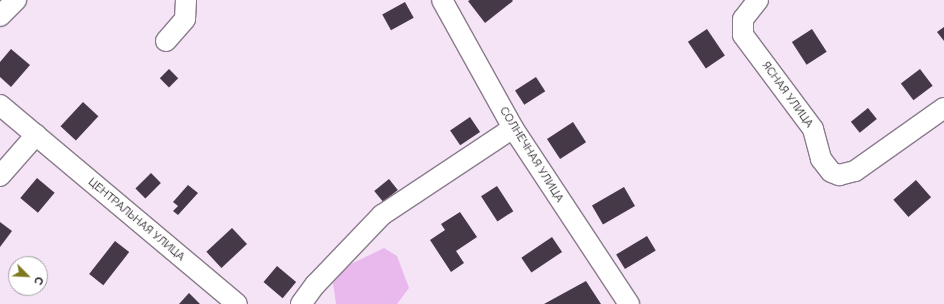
<!DOCTYPE html>
<meta charset="utf-8">
<style>
body{margin:0}
#map{position:relative;width:944px;height:304px;overflow:hidden;background:#f5e4f6;font-family:Raleway,sans-serif}
div>[style]{position:absolute}
.water>*{inset:0;background:#e9b8ed}
.building>*{inset:0;background:#463947;transform-origin:0 0}
.roads{filter:drop-shadow(1px 0 #8a7c8c) drop-shadow(-1px 0 #8a7c8c) drop-shadow(0 1px #8a7c8c) drop-shadow(0 -1px #8a7c8c)}
.minor>*{height:20px;margin:-10px;padding:0 10px;transform-origin:10px;border-radius:10px;background:#fff}
span{translate:-50% -50%;white-space:nowrap;text-align:center;line-height:1.15;-webkit-text-stroke:4px #fff;paint-order:stroke}
.street-label{font-size:11px;color:#161016}
.north{position:absolute;left:8px;top:256px;width:40px;height:40px;box-sizing:border-box;background:#fff;border:1px solid #a29fa2;border-radius:50%;rotate:114deg;font-size:11px;font-weight:700;line-height:16px;text-align:center;color:#161016}
.north::after{content:'';display:block;margin:auto;width:14px;height:18px;background:#7e791f;clip-path:polygon(50% 0,100% 100%,50% 72%,0 100%)}
</style>
<div id="map">
<div class="water">
<div style="clip-path:polygon(384px 248px,397px 256px,409px 288px,397px 304px,336px 304px,333px 283px,349px 265px)"></div>
</div>
<div class="building">
<div style="clip-path:polygon(470px 0,512px 0,513px 1px,485px 23px,468px 1px)"></div>
<div style="left:405px;top:2px;width:18px;height:26px;rotate:61deg"></div>
<div style="clip-path:polygon(944px 27px,944px 41px,937px 32px)"></div>
<div style="left:707px;top:29px;width:32px;height:23px;rotate:56deg"></div>
<div style="left:812px;top:29px;width:27px;height:24px;rotate:57deg"></div>
<div style="clip-path:polygon(11px 49px,30px 65px,11px 87px,0 77px,0 62px)"></div>
<div style="left:169px;top:69px;width:13px;height:13px;rotate:45deg"></div>
<div style="left:920px;top:69px;width:21px;height:24px;rotate:53deg"></div>
<div style="left:536px;top:77px;width:17px;height:25px;rotate:57deg"></div>
<div style="left:83px;top:102px;width:21px;height:33px;rotate:43deg"></div>
<div style="left:868px;top:108px;width:14px;height:22px;rotate:51deg"></div>
<div style="left:470px;top:117px;width:18px;height:24px;rotate:56deg"></div>
<div style="left:573px;top:122px;width:24px;height:31px;rotate:57deg"></div>
<div style="left:151px;top:173px;width:14px;height:22px;rotate:45deg"></div>
<div style="left:37px;top:178px;width:23px;height:26px;rotate:40deg"></div>
<div style="left:389px;top:179px;width:14px;height:19px;rotate:51deg"></div>
<div style="left:916px;top:180px;width:23px;height:30px;rotate:49deg"></div>
<div style="clip-path:polygon(188px 185px,198px 193px,178px 215px,173px 211px,178px 206px,173px 202px)"></div>
<div style="left:497px;top:186px;width:30px;height:19px;rotate:57deg"></div>
<div style="left:624px;top:187px;width:22px;height:37px;rotate:60deg"></div>
<div style="clip-path:polygon(460px 212px,477px 237px,456px 251px,464px 263px,451px 272px,430px 240px,445px 230px,441px 224px)"></div>
<div style="clip-path:polygon(0 222px,12px 231px,0 247px)"></div>
<div style="left:232px;top:228px;width:22px;height:35px;rotate:47deg"></div>
<div style="left:647px;top:236px;width:17px;height:36px;rotate:59deg"></div>
<div style="left:552px;top:237px;width:18px;height:37px;rotate:56deg"></div>
<div style="left:115px;top:241px;width:18px;height:42px;rotate:38deg"></div>
<div style="left:277px;top:266px;width:25px;height:21px;rotate:40deg"></div>
<div style="clip-path:polygon(586px 281px,601px 304px,544px 304px)"></div>
<div style="clip-path:polygon(189px 293px,200px 304px,179px 304px)"></div>
</div>
<div class="roads">
<div class="minor">
<div style="left:442px;top:0;width:146px;rotate:61deg"></div>
<div style="left:513px;top:128px;width:211px;rotate:56.6deg"></div>
<div style="left:758px;top:0;width:24px;rotate:128deg"></div>
<div style="left:743px;top:19px;width:16px;rotate:90deg"></div>
<div style="left:743px;top:35px;width:117px;rotate:53.3deg"></div>
<div style="left:813px;top:129px;width:31px;rotate:75deg"></div>
<div style="left:821px;top:159px;width:16px;rotate:52deg"></div>
<div style="left:831px;top:172px;width:9px;rotate:21deg"></div>
<div style="left:839px;top:175px;width:16px;rotate:-14deg"></div>
<div style="left:855px;top:171px;width:109px;rotate:-35.3deg"></div>
<div style="left:0;top:16px;width:23px;rotate:-45deg"></div>
<div style="left:166px;top:41px;width:29px;rotate:-49deg"></div>
<div style="left:185px;top:19px;width:19px;rotate:-87deg"></div>
<div style="left:0;top:105px;width:309px;rotate:40deg"></div>
<div style="left:0;top:176px;width:55px;rotate:-48.7deg"></div>
<div style="left:301px;top:304px;width:24px;rotate:-54deg"></div>
<div style="left:315px;top:285px;width:97px;rotate:-46.3deg"></div>
<div style="left:382px;top:215px;width:157px;rotate:-33.6deg"></div>
</div>
</div>
<div class="street-label">
<span style="left:787px;top:95px;rotate:54deg">ЯСНАЯ УЛИЦА</span>
<span style="left:531px;top:155px;rotate:58deg">СОЛНЕЧНАЯ УЛИЦА</span>
<span style="left:136px;top:220px;rotate:40deg">ЦЕНТРАЛЬНАЯ УЛИЦА</span>
</div>
<div class="north">С</div>
</div>
